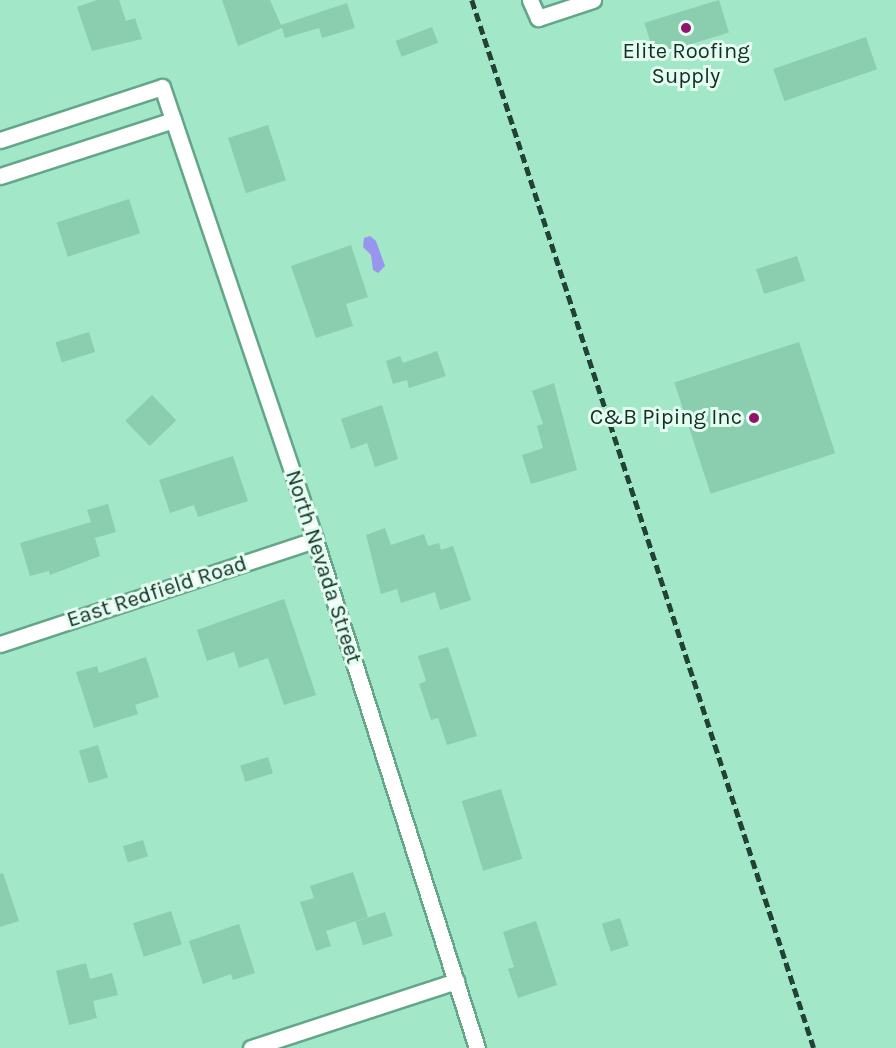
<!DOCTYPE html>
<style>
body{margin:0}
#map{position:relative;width:896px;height:1048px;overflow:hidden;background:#a2e7c7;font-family:Karla,sans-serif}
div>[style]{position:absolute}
.water>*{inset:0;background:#9895ef}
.building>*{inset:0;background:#8acdaf;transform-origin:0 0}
.roads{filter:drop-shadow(2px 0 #63a689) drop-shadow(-2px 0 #63a689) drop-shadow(0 2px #63a689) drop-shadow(0 -2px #63a689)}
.minor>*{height:15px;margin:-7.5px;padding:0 7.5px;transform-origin:7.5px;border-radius:7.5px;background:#fff}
.rail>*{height:4.5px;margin-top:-2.25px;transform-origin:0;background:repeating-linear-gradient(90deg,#224235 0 9px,transparent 0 13.5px)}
.dots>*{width:16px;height:16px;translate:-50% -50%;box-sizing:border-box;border:3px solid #e3fdf0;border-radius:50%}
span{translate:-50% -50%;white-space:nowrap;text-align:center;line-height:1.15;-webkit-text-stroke:6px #e3fdf0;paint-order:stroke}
.poi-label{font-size:22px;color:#143025}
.right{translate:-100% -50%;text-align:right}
.street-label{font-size:22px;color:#143025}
</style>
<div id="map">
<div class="water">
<div style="clip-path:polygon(370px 236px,376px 241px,385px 266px,378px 273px,373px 270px,371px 255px,363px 247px,364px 238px)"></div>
</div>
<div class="building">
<div style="clip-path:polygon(97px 0,119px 0,126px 21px,135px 18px,142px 39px,92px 51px,77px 7px)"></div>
<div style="clip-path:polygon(222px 0,270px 0,281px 25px,347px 3px,355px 28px,322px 38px,319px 28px,285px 38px,282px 28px,238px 46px)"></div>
<div style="left:719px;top:0;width:34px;height:78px;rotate:73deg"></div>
<div style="left:432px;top:27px;width:17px;height:39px;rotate:69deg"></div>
<div style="left:866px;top:37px;width:34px;height:98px;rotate:71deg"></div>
<div style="left:268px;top:125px;width:58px;height:42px;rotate:72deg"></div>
<div style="left:129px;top:199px;width:36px;height:76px;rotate:72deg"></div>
<div style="clip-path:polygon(351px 245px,368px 297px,346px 304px,353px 326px,316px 338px,291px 266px)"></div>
<div style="left:797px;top:256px;width:26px;height:43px;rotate:72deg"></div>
<div style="left:89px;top:332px;width:21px;height:35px;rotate:73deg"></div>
<div style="left:799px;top:342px;width:117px;height:131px;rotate:72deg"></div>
<div style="clip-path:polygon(437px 351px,446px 376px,409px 388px,407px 380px,393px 384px,386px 361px,400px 356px,403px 363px)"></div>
<div style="clip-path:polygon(554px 383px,577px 470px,531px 484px,522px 455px,543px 448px,537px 426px,543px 424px,532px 391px)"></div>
<div style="left:152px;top:395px;width:35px;height:37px;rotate:46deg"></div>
<div style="clip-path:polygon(382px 405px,398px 459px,375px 467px,367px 443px,351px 449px,341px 419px)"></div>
<div style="clip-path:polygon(233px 456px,248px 501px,198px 517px,194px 505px,170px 513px,159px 480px)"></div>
<div style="clip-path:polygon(108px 504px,116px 532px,95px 538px,100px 556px,50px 575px,49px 571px,30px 576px,20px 543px,91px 522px,87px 510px)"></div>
<div style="clip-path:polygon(385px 528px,391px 545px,424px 534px,428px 546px,439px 543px,441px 550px,453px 546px,471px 600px,440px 610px,435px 592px,401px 603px,397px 589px,381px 594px,366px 535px)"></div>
<div style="clip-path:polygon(284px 599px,316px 695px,284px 705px,268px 658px,239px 668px,234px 652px,207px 661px,197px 630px)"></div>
<div style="clip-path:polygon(448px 647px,477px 736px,447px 745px,438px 718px,431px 720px,419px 684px,426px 681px,418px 656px)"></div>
<div style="clip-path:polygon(146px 657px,159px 697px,135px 705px,138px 714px,94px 728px,76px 672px,97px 666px,99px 673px)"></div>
<div style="left:98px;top:745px;width:34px;height:20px;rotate:73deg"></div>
<div style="left:268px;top:757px;width:17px;height:29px;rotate:73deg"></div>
<div style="left:501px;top:789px;width:73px;height:41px;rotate:73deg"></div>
<div style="left:143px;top:840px;width:17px;height:21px;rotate:73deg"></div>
<div style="clip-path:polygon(353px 872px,368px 917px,326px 931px,331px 946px,316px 951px,300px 902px,314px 898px,310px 886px)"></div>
<div style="clip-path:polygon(3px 873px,19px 921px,0 927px,0 874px)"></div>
<div style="left:171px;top:911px;width:35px;height:40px;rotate:72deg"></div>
<div style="left:385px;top:912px;width:25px;height:31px;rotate:72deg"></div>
<div style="left:620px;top:918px;width:29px;height:19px;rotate:72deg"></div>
<div style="clip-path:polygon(536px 921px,557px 985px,518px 998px,508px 969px,514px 967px,503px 932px)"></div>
<div style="clip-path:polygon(239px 924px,255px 973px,233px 980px,231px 974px,203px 984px,189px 941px)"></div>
<div style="clip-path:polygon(86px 963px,90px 979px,112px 973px,118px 995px,93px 1001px,97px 1018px,69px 1025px,56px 971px)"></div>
</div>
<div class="roads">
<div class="minor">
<div style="left:530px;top:0;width:20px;rotate:66deg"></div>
<div style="left:538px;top:18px;width:58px;rotate:-18.1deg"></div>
<div style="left:0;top:140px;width:170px;rotate:-18.1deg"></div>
<div style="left:162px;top:87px;width:478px;rotate:71.3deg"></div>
<div style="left:315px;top:540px;width:533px;rotate:72.31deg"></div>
<div style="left:0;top:176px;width:182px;rotate:-17.9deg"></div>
<div style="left:0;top:644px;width:332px;rotate:-18.3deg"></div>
<div style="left:251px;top:1048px;width:216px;rotate:-18.1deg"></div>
</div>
</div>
<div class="rail">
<div style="left:472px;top:0;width:1102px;rotate:71.93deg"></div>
</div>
<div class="dots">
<div style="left:686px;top:28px;background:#93126c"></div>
<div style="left:754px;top:418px;background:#93126c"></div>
</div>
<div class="poi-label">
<span style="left:686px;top:64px">Elite Roofing<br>Supply</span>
<span class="right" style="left:742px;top:418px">C&amp;B Piping Inc</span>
</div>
<div class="street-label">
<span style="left:323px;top:567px;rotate:72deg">North Nevada Street</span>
<span style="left:157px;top:592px;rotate:-18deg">East Redfield Road</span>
</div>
</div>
